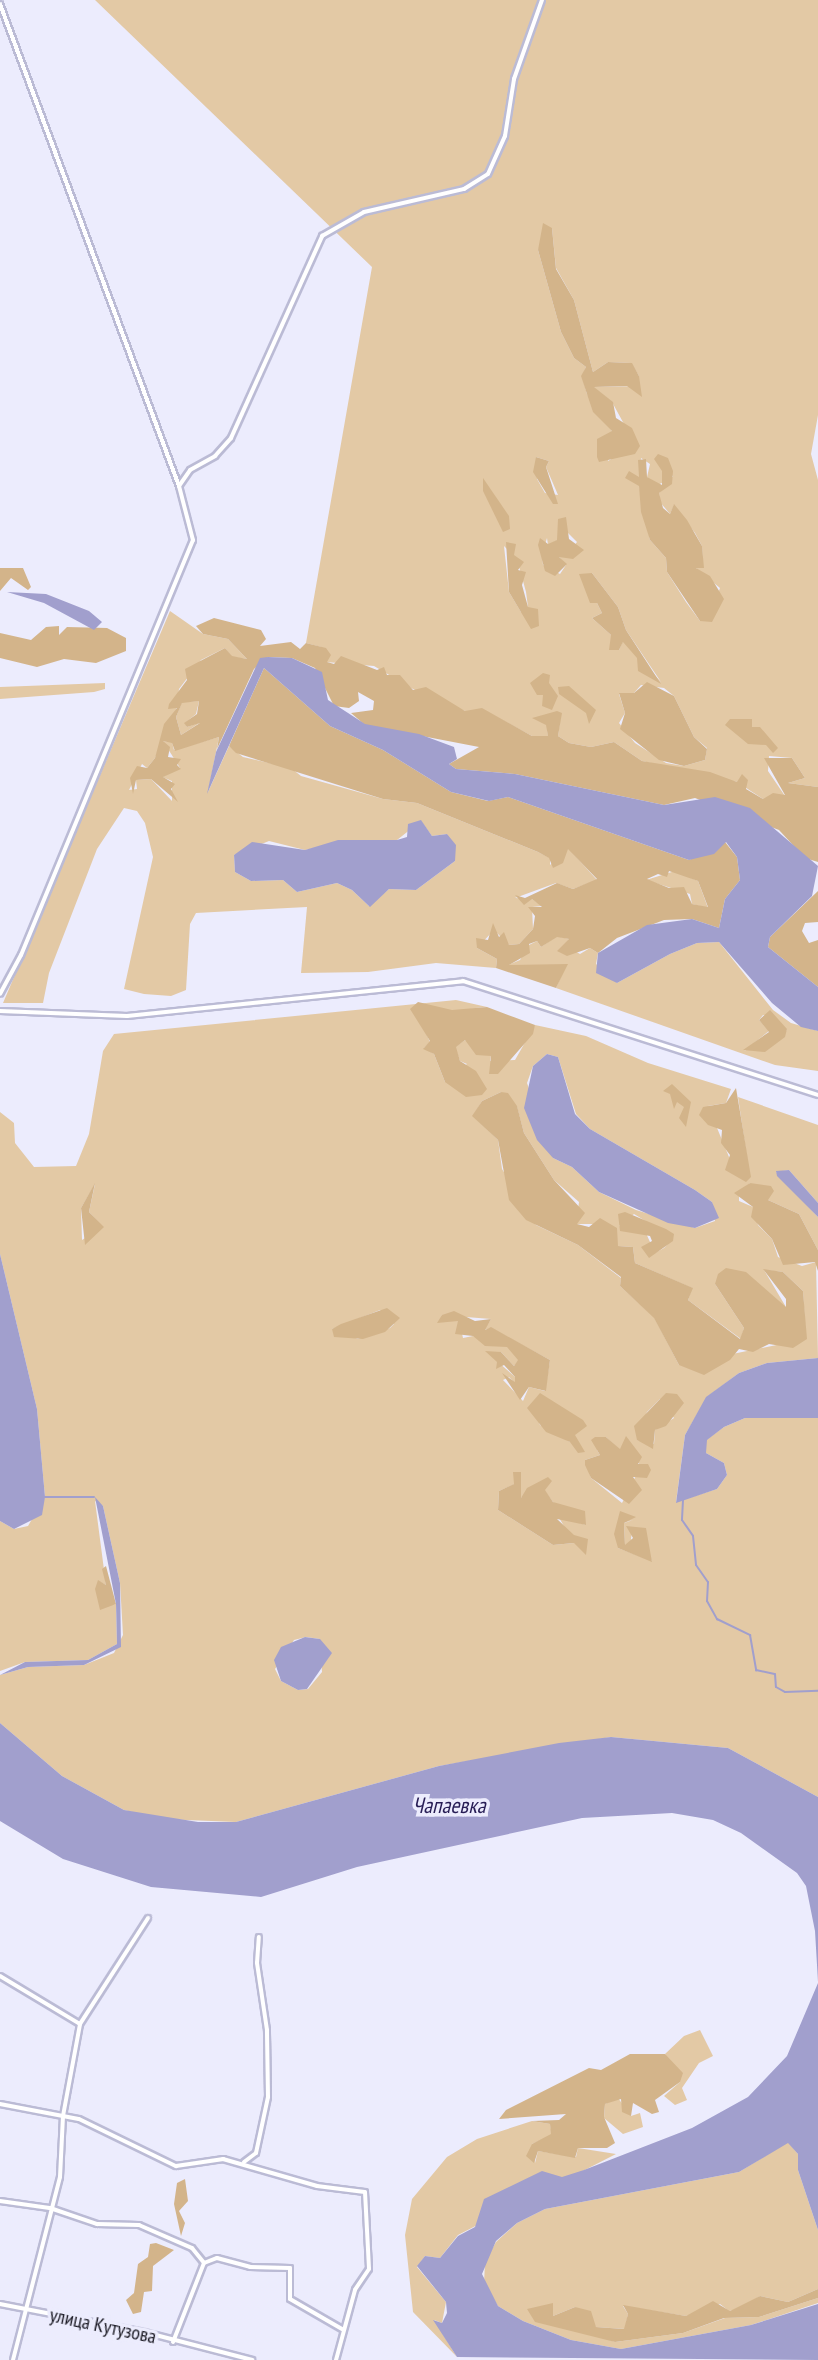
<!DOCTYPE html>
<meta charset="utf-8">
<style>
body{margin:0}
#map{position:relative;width:818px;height:2360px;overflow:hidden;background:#ececfd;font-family:"PT Sans Narrow",sans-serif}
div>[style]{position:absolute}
.green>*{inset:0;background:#e3c9a5}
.forest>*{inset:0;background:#d3b48a}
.water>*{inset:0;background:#a19fcd}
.stream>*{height:2px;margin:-1px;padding:0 1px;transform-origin:1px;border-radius:1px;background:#a19fcd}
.roads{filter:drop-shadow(2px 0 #bbbbd5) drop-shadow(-2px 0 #bbbbd5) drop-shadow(0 2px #bbbbd5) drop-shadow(0 -2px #bbbbd5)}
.street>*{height:4px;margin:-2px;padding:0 2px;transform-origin:2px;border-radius:2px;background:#fff}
span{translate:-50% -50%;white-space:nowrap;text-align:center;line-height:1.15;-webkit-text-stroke:7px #ececfd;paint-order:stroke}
.street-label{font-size:20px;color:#1a1923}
.water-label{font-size:22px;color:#281e56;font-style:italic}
</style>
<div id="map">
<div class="green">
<div style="clip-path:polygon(evenodd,95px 0,818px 0,818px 415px,811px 454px,818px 480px,818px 787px,788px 783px,805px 778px,792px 758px,769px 756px,768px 771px,785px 796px,763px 799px,737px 782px,642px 761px,614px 742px,591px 747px,569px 743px,558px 736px,561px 713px,547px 725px,548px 736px,532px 736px,493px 715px,465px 711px,413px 689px,374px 666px,326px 662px,321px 647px,306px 643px,372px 267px,95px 0,552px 228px,556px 268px,574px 300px,593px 372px,608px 362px,631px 363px,639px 376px,639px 386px,593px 387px,612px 402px,624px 424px,620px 454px,608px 461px,612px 431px,587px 394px,582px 376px,586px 367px,574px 358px,561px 332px,538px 250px,552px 228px,95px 0,536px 457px,549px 461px,546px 467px,558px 495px,545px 493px,537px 479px,536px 457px,95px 0,641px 458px,650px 464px,647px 477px,655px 486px,664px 482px,662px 471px,673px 476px,659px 493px,660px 502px,670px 514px,674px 505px,695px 533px,702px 546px,703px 568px,696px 568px,720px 588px,708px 621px,700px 621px,686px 602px,667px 572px,666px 558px,650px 540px,639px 485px,628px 478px,639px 477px,641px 458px,95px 0,561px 526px,577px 542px,565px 557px,559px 557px,566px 565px,560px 574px,543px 565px,542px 555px,547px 538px,548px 545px,558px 540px,561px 526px,95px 0,504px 546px,517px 559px,526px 592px,528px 607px,521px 612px,509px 592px,504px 546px,95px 0,592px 573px,618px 607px,626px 630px,661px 682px,628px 645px,623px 641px,619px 650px,611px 644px,611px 635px,592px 618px,602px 613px,597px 603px,590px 602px,592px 573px,95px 0,641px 685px,664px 688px,674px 696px,694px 737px,707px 748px,705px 760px,684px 766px,666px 763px,635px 743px,619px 723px,625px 713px,619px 694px,634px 693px,641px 685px)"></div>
<div style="clip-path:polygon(evenodd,170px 611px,203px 634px,228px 639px,247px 659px,232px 657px,225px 648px,201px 660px,179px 689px,177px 707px,155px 758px,147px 768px,142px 764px,129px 790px,137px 789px,136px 780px,151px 779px,172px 801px,172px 781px,162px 777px,180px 768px,163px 741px,172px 742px,174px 750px,219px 737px,208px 792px,229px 746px,243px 757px,291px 768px,301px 776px,383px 799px,417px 803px,538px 852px,550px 858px,550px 865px,568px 848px,597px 880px,573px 889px,556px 883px,515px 898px,532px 899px,542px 906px,532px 907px,533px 929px,519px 944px,509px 945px,494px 930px,477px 948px,497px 959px,496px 968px,436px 963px,368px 972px,301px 973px,307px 907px,196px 913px,190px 924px,186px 990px,171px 996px,144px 994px,124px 989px,153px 857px,145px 823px,137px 811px,124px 808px,97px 849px,49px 973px,43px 1003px,3px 1003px,170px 611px,421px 821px,432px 836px,447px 834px,455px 861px,416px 890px,389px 889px,369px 906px,352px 890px,337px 883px,297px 892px,283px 880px,251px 881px,235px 872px,234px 855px,269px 841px,305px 850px,353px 840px,397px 840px,421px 821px)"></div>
<div style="clip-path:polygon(105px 683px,105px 689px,94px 692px,0 699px,0 687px)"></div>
<div style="clip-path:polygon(199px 701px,196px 714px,185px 723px,187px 727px,201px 722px,181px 735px,176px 717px,182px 702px)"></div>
<div style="clip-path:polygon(675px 871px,698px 881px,708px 908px,692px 904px,690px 894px,646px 880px)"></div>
<div style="clip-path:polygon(evenodd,557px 936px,569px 939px,566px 946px,580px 954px,590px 948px,598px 953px,596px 964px,617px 983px,670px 954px,697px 943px,719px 942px,773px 1010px,791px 1023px,818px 1031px,818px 1071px,775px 1065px,556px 988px,563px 972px,559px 965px,508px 965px,520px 960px,529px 945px,537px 941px,541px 947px,557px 936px,763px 1015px,775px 1017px,787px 1030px,744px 1051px,769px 1031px,759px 1020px,763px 1015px)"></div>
<div style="clip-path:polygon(evenodd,456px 1000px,487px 1007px,417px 1013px,430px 1042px,424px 1048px,434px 1054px,445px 1082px,467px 1064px,460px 1061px,455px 1047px,465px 1040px,491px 1056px,490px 1061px,515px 1060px,535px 1025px,586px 1036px,648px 1063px,731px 1089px,726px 1103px,708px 1106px,736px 1174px,748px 1164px,738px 1097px,818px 1125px,818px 1203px,789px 1170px,776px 1172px,818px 1217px,818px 1250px,799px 1214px,768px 1200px,750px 1183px,739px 1192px,739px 1201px,753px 1207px,758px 1225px,772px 1239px,778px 1257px,802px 1266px,816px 1262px,818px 1358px,767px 1363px,739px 1373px,707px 1397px,685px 1435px,676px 1502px,717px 1489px,727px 1475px,724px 1463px,706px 1453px,706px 1440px,724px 1427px,745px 1418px,818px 1418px,818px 1797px,728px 1748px,611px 1737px,439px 1766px,236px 1822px,162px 1819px,124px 1810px,62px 1776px,0 1723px,0 1675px,28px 1667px,84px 1665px,114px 1653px,123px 1635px,120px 1583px,103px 1506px,95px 1501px,106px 1585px,98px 1581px,106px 1606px,116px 1604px,117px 1644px,88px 1660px,25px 1662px,0 1671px,0 1521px,14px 1529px,28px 1526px,45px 1497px,37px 1409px,0 1254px,0 1112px,14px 1123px,15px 1143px,34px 1167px,76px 1166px,89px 1134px,103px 1051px,114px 1034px,456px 1000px,547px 1054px,558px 1057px,576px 1114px,590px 1129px,695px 1190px,712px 1202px,715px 1221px,695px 1228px,636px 1210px,599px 1192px,572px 1167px,553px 1158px,527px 1083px,533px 1066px,547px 1054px,456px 1000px,501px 1092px,517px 1107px,524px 1133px,554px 1180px,579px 1202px,576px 1224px,594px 1224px,618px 1246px,633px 1247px,635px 1263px,692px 1288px,688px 1300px,741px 1339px,744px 1328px,715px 1284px,786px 1307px,764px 1270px,783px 1272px,803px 1291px,806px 1339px,679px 1365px,654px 1317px,620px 1286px,621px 1278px,578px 1245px,536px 1225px,502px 1169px,498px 1140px,473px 1116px,482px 1101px,501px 1092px,456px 1000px,95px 1184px,89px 1212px,103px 1227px,82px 1240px,81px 1208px,95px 1184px,456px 1000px,634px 1214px,662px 1231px,668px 1244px,664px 1248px,655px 1253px,645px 1231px,619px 1226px,634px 1214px,456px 1000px,380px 1310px,394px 1324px,390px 1328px,358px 1339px,332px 1329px,380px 1310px,456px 1000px,441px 1315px,491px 1319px,484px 1330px,491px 1328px,550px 1360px,545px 1391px,529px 1387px,523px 1401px,503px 1380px,509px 1377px,515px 1383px,515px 1377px,498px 1362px,501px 1352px,514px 1366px,519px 1360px,508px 1347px,473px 1336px,463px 1338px,459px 1320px,441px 1315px,456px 1000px,540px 1394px,571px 1416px,570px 1442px,540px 1425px,532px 1403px,540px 1394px,456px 1000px,660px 1399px,674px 1418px,655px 1430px,654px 1444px,637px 1440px,647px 1412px,660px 1399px,456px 1000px,606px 1437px,620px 1450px,623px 1445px,641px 1466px,622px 1503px,591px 1478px,585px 1460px,600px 1455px,597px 1450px,606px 1437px,456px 1000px,519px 1482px,521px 1498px,539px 1483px,553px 1502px,586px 1525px,558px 1516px,574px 1543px,553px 1545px,498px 1510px,499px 1491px,519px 1482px,456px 1000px,633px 1520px,624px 1523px,625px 1545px,630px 1546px,632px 1532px,652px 1561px,618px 1548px,618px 1524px,633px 1520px,456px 1000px,306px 1637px,320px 1639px,322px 1672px,308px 1689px,298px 1690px,281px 1681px,275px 1669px,294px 1640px,306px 1637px)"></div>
<div style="clip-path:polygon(700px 2030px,713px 2056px,699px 2063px,682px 2088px,687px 2100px,675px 2105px,664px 2096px,680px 2082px,665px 2054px,684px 2036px)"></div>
<div style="clip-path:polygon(618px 2098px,631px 2116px,640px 2113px,643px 2127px,623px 2134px,604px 2118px,605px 2104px)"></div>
<div style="clip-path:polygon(532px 2121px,550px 2124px,552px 2135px,532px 2144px,535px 2163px,538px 2151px,576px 2157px,578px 2148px,616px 2154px,458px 2235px,440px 2258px,425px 2256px,417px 2267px,446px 2302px,442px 2323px,434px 2320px,457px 2357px,413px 2312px,405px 2235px,412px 2199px,447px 2157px,477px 2139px)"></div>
<div style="clip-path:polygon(788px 2142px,798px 2154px,798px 2170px,818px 2230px,818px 2289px,788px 2302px,760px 2296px,741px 2309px,729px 2311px,720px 2304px,686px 2316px,623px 2306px,628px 2314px,625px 2329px,596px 2327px,575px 2307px,553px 2316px,527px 2309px,615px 2342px,683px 2333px,725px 2318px,759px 2317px,818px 2298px,818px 2303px,751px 2325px,621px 2349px,571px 2340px,523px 2321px,498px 2306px,484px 2284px,485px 2262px,496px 2242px,517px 2223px,545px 2209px,739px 2172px)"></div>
</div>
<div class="forest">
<div style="clip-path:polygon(543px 223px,552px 228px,556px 269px,574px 300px,593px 372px,608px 362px,632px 363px,639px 376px,642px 397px,627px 386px,594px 387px,613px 402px,616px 418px,632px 428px,640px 446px,635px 454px,599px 462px,597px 457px,597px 439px,612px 431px,593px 412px,581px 376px,586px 367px,574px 358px,561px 332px,538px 250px)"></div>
<div style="clip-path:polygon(658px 454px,668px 458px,673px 471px,672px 484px,659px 493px,663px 508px,670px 514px,674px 504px,687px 520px,702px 546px,704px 568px,696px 568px,710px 576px,724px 599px,712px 622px,700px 621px,667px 572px,666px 558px,650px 540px,641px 512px,639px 486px,625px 478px,629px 471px,639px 477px,638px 460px,646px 459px,647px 477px,662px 485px,662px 471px,654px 459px)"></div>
<div style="clip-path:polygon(536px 457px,549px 461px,546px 467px,558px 504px,553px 504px,533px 472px)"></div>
<div style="clip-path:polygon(483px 478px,509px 516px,510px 529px,503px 532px,483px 491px)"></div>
<div style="clip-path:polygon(566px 517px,569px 539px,584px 550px,573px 559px,559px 557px,567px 564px,555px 576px,545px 571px,538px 545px,540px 538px,548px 544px,557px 540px,558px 519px)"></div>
<div style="clip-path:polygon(506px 542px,516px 544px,514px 555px,524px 562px,518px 570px,526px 572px,522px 585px,528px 607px,538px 609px,539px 626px,531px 629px,509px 592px)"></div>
<div style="clip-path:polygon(0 568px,23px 568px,31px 587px,28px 590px,11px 578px,0 591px)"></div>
<div style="clip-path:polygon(592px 573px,618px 607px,626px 630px,661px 684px,638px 671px,637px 658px,623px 642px,619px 650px,609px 650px,611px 635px,592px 618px,602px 613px,597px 603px,590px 603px,579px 574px)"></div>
<div style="clip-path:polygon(evenodd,214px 618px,261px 630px,266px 639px,260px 646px,291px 642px,300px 649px,306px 643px,326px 648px,331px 655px,327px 662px,334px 664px,341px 656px,377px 670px,384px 667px,387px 675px,400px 675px,413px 690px,426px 687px,465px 711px,482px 708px,532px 736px,548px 736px,546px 725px,532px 718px,557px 711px,562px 713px,558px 736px,569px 743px,591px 747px,614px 742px,642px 761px,710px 772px,737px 782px,742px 774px,748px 780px,746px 789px,763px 799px,773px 793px,785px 795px,764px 758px,792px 758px,805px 778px,788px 783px,818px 787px,818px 862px,805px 858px,779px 830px,695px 798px,664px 805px,515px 774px,456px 769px,449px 764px,479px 747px,365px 725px,351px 713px,373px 710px,374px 701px,358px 692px,359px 701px,349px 708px,334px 706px,315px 668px,292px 658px,268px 657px,254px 669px,217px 749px,219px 737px,175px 751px,172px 743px,163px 741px,170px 747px,168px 757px,181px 759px,177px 765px,181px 769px,163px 777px,175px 784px,171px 789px,178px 802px,151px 779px,136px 780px,133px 794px,130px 778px,137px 766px,147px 768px,155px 758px,164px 724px,177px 708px,168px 709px,169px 704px,187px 680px,185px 669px,225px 648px,232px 656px,247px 659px,228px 639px,203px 634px,196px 626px,214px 618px,199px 701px,197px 714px,184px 723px,187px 727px,200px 723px,181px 735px,176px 717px,182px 703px,199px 701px)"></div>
<div style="clip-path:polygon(59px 626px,59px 635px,67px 627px,107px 628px,126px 638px,126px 651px,96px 663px,64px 659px,37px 667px,0 658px,0 633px,31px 640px,46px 627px)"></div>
<div style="clip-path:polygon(evenodd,264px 668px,330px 726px,383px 750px,451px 792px,488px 801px,508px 797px,689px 860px,725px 842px,737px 857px,740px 880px,725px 899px,719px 928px,692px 919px,664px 920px,617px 938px,598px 953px,590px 948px,567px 956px,557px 951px,569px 939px,557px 937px,541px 947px,537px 941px,529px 944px,530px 953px,509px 965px,568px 964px,556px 988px,496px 968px,497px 959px,477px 948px,476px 938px,488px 940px,493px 923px,499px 937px,504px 932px,509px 945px,519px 944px,533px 929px,535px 916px,528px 907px,542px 907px,532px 899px,524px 905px,515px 895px,525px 898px,557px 883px,573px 889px,597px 879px,568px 849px,563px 863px,553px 868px,549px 858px,538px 852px,417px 803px,383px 799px,236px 753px,229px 746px,264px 668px,669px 871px,698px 881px,708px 907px,692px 904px,684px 887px,669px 888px,647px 879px,658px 874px,667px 877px,669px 871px)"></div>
<div style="clip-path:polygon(543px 673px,550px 675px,549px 683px,558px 696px,552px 710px,542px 706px,543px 695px,537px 695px,530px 683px)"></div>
<div style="clip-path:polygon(647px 682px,674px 696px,694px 737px,707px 749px,705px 760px,684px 766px,659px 760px,620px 729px,625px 713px,619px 693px,634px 693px)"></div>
<div style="clip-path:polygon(569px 686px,596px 710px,589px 724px,586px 713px,559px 694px,558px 687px)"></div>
<div style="clip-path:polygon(730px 719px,752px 719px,752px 727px,760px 727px,778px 748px,773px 753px,766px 745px,748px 744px,725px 725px)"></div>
<div style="clip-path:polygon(818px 891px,818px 922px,805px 923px,802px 931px,809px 943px,818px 940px,818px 987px,768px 947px,770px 937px)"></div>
<div style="clip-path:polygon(418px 1002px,452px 1010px,487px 1007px,535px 1025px,533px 1034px,498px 1074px,489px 1074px,491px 1056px,476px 1055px,465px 1040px,456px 1047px,460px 1061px,476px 1071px,487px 1089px,482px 1095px,466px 1097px,445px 1082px,434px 1054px,423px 1049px,430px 1041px,410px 1009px)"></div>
<div style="clip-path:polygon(770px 1010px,787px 1029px,785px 1037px,765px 1052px,743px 1050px,769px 1032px,759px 1020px)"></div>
<div style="clip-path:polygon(672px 1084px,691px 1102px,686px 1127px,679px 1118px,684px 1107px,677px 1102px,674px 1109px,670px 1094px,663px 1091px)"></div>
<div style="clip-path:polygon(736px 1088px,751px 1177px,746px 1182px,725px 1170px,730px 1155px,721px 1143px,722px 1130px,708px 1125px,699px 1115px,703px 1107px,726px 1103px)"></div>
<div style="clip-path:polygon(501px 1092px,508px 1093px,517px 1106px,524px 1133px,554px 1180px,585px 1213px,577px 1224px,589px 1227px,600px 1218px,617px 1228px,618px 1246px,633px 1247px,635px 1263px,693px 1288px,688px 1300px,740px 1339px,744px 1328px,715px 1284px,718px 1274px,726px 1268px,746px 1272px,786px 1307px,786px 1299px,763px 1269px,783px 1272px,803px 1291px,807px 1339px,793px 1348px,769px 1344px,753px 1352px,739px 1349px,730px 1360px,704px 1375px,679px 1365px,654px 1318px,620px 1286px,621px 1277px,578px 1245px,526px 1220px,509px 1200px,498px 1140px,472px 1116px,482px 1101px)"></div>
<div style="clip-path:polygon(95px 1183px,89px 1212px,104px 1227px,85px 1245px,81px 1208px)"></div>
<div style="clip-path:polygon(750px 1183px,771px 1186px,774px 1191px,768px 1200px,799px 1214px,818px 1250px,818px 1271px,815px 1262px,783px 1265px,772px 1239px,751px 1217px,753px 1207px,734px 1193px)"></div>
<div style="clip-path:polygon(625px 1212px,666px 1229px,674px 1234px,673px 1241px,649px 1258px,641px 1247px,652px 1241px,650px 1236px,620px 1231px,618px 1214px)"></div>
<div style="clip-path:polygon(387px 1308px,400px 1318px,385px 1332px,363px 1339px,334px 1337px,332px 1329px,341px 1324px)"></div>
<div style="clip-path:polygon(454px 1311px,475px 1321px,491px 1319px,485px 1330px,491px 1327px,550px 1360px,546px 1391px,529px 1387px,520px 1400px,502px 1373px,515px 1382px,515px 1377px,504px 1365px,496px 1369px,497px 1362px,485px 1351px,501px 1352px,514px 1366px,518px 1360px,507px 1347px,485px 1346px,473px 1336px,455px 1334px,458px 1321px,437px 1323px,442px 1315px)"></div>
<div style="clip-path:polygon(540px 1393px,583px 1420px,587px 1426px,575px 1435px,585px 1452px,578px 1453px,570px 1442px,546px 1432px,527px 1408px)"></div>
<div style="clip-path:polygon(666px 1393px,677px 1394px,684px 1403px,666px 1426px,655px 1430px,653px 1449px,637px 1440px,634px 1426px)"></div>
<div style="clip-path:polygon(626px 1436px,642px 1457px,638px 1464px,648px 1464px,651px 1470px,647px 1478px,633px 1477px,642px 1490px,629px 1504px,591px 1478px,585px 1465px,585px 1460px,600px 1455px,591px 1440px,595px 1437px,606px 1437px,620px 1449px)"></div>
<div style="clip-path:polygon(513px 1472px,521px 1472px,521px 1498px,527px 1488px,548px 1477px,552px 1481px,545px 1490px,553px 1502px,585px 1511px,586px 1525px,557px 1519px,574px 1535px,588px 1539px,586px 1555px,574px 1543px,553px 1545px,498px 1510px,499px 1491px,514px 1484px)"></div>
<div style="clip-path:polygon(620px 1511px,636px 1517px,624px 1523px,625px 1545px,633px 1538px,626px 1526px,646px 1528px,652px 1562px,618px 1548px,614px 1534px)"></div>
<div style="clip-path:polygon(106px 1566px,116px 1604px,100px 1610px,95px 1589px,98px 1580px,106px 1585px,102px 1569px)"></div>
<div style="clip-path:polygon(630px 2054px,665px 2054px,683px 2073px,680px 2082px,655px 2100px,659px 2112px,652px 2114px,633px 2103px,631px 2116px,622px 2112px,621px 2099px,605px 2104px,604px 2117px,615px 2143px,607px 2148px,578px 2148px,575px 2158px,538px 2151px,534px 2163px,526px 2156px,532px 2144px,551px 2134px,550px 2124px,532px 2121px,559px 2120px,566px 2114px,499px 2119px,506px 2110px,589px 2068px,601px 2070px)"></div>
<div style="clip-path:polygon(185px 2179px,188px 2201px,179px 2211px,185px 2223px,181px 2236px,174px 2204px,177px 2183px)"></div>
<div style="clip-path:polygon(156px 2243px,174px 2250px,153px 2266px,152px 2291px,144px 2292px,141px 2312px,133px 2314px,126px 2300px,134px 2293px,138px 2264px,148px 2257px,150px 2244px)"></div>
<div style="clip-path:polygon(818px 2289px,818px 2298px,759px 2317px,724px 2318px,683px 2333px,615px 2342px,535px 2322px,527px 2309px,553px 2303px,553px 2316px,575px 2307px,591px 2311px,596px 2327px,624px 2329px,628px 2314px,623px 2305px,686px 2316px,713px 2301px,730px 2311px,760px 2296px,788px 2302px)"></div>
</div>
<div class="water">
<div style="clip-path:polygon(7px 592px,46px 594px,89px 611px,102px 622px,94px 630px,44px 603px)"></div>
<div style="clip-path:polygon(268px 657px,292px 658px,322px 672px,328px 700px,365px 724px,419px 734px,454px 747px,457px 759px,449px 764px,456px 769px,515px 774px,664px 805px,715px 797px,750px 808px,818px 866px,812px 896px,770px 937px,768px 947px,818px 987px,818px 1031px,801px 1027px,772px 1003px,719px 942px,697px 943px,670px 954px,617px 983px,596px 973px,598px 953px,647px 925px,692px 919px,719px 928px,725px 899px,740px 880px,737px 857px,726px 842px,714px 854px,689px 860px,508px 797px,489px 801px,451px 792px,383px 750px,330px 726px,264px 668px,207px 794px,216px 752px,260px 658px)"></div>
<div style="clip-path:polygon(421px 820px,432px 836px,447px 834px,456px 845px,455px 861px,416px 890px,389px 889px,370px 907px,352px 890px,337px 883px,297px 892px,283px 880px,251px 881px,235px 872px,234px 855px,252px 842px,305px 850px,338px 840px,397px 840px,407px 837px,408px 824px)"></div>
<div style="clip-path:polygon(547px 1054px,558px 1057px,575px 1114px,590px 1129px,695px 1190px,712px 1202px,719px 1218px,695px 1228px,668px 1223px,599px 1192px,572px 1167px,553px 1158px,537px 1140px,524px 1108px,533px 1066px)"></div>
<div style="clip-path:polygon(789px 1170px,818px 1203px,818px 1217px,777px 1176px,776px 1171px)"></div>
<div style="clip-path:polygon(0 1254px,37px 1409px,45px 1497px,42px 1515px,14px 1529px,0 1521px)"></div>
<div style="clip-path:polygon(818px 1358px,818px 1418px,745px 1418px,724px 1427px,707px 1440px,706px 1453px,724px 1463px,727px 1475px,717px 1489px,676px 1503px,685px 1435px,706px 1397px,739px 1373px,767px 1363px)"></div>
<div style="clip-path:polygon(95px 1497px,103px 1506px,120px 1583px,121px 1647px,84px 1665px,28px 1667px,0 1675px,25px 1662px,88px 1660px,117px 1644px,116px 1604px)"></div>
<div style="clip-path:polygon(305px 1637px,320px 1639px,332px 1653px,307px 1689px,298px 1690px,281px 1681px,274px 1660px,281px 1647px)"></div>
<div style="clip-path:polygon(0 1723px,62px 1776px,124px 1810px,198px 1822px,236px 1822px,439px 1766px,559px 1743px,611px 1737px,728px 1748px,818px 1797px,818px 1982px,815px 1931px,806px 1886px,797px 1873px,741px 1833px,713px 1820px,672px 1813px,582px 1818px,357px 1867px,261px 1897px,151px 1887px,63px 1859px,0 1821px)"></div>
<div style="clip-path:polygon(818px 1983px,818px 2230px,798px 2170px,798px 2154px,788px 2143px,739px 2172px,545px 2209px,517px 2223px,496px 2241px,482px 2274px,498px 2306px,523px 2321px,571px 2340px,621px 2349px,751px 2325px,818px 2304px,818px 2360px,457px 2357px,433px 2320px,442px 2323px,447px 2313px,446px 2302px,417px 2266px,425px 2256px,440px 2258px,458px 2236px,475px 2227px,484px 2199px,542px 2171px,562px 2177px,584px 2170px,692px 2128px,748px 2097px,787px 2056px)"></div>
</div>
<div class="stream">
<div style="left:45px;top:1497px;width:49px"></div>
<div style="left:683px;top:1500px;width:20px;rotate:93deg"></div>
<div style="left:682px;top:1520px;width:19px;rotate:55deg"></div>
<div style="left:693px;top:1536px;width:29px;rotate:84deg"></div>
<div style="left:696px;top:1565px;width:21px;rotate:55deg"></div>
<div style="left:708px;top:1582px;width:19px;rotate:93deg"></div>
<div style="left:707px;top:1601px;width:21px;rotate:61deg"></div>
<div style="left:717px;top:1619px;width:37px;rotate:26deg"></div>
<div style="left:750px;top:1635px;width:36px;rotate:80deg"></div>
<div style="left:756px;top:1670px;width:19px;rotate:12deg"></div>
<div style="left:775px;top:1674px;width:13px;rotate:86deg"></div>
<div style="left:776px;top:1687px;width:10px;rotate:29deg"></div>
<div style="left:785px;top:1692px;width:33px;rotate:-2deg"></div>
</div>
<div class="roads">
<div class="street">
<div style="left:0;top:4px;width:514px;rotate:69.63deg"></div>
<div style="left:179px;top:486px;width:56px;rotate:75.5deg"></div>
<div style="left:193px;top:540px;width:449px;rotate:112.5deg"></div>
<div style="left:21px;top:955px;width:44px;rotate:118.3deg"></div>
<div style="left:179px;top:486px;width:19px;rotate:-55deg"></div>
<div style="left:190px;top:470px;width:29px;rotate:-29deg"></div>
<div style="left:215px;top:456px;width:24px;rotate:-48deg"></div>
<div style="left:231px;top:438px;width:222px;rotate:-65.7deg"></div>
<div style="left:322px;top:236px;width:48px;rotate:-29.7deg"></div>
<div style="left:364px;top:212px;width:103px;rotate:-13deg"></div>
<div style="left:464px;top:189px;width:28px;rotate:-32deg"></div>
<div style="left:488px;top:174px;width:42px;rotate:-65.9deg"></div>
<div style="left:505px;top:136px;width:58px;rotate:-81deg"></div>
<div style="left:514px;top:79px;width:84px;rotate:-70.5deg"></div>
<div style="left:0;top:1011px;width:127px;rotate:2.3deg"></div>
<div style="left:127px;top:1016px;width:338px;rotate:-5.9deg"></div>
<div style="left:463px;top:981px;width:373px;rotate:17.8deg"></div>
<div style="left:0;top:1976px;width:93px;rotate:31deg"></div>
<div style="left:0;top:2104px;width:80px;rotate:10.8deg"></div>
<div style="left:79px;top:2119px;width:108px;rotate:25.9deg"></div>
<div style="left:176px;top:2166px;width:48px;rotate:-8.5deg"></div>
<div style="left:223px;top:2159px;width:98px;rotate:16deg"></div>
<div style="left:317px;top:2186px;width:48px;rotate:7.1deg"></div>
<div style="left:365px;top:2192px;width:77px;rotate:87deg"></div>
<div style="left:369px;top:2269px;width:25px;rotate:124deg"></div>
<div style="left:355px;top:2290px;width:73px;rotate:105.2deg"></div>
<div style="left:244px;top:2162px;width:15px;rotate:-37deg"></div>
<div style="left:256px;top:2153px;width:57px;rotate:-77.9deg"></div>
<div style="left:268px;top:2097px;width:67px;rotate:-90.9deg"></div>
<div style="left:267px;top:2030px;width:68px;rotate:-98.5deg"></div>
<div style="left:257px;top:1963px;width:26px;rotate:-86deg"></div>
<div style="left:0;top:2201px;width:50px;rotate:8deg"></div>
<div style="left:50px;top:2208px;width:50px;rotate:18.8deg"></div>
<div style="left:97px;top:2224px;width:42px;rotate:1.4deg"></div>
<div style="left:139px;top:2225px;width:58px;rotate:23.5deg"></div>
<div style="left:192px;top:2248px;width:19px;rotate:51deg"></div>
<div style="left:204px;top:2263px;width:14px;rotate:-21deg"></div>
<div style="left:217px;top:2258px;width:34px;rotate:15deg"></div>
<div style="left:250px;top:2267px;width:40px;rotate:1.4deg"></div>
<div style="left:290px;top:2268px;width:31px;rotate:90deg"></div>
<div style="left:290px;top:2299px;width:60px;rotate:30deg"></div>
<div style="left:0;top:2304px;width:147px;rotate:11deg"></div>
<div style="left:144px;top:2332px;width:112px;rotate:14.5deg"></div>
<div style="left:173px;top:2342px;width:85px;rotate:-68.6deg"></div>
<div style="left:13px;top:2360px;width:189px;rotate:-75.6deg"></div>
<div style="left:60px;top:2177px;width:61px;rotate:-87.2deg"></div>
<div style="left:63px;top:2116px;width:94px;rotate:-79.5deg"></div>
<div style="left:80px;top:2024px;width:126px;rotate:-57.3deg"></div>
</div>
</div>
<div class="street-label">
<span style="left:103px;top:2326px;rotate:12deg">улица Кутузова</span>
</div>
<div class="water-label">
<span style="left:449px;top:1806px">Чапаевка</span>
</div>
</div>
